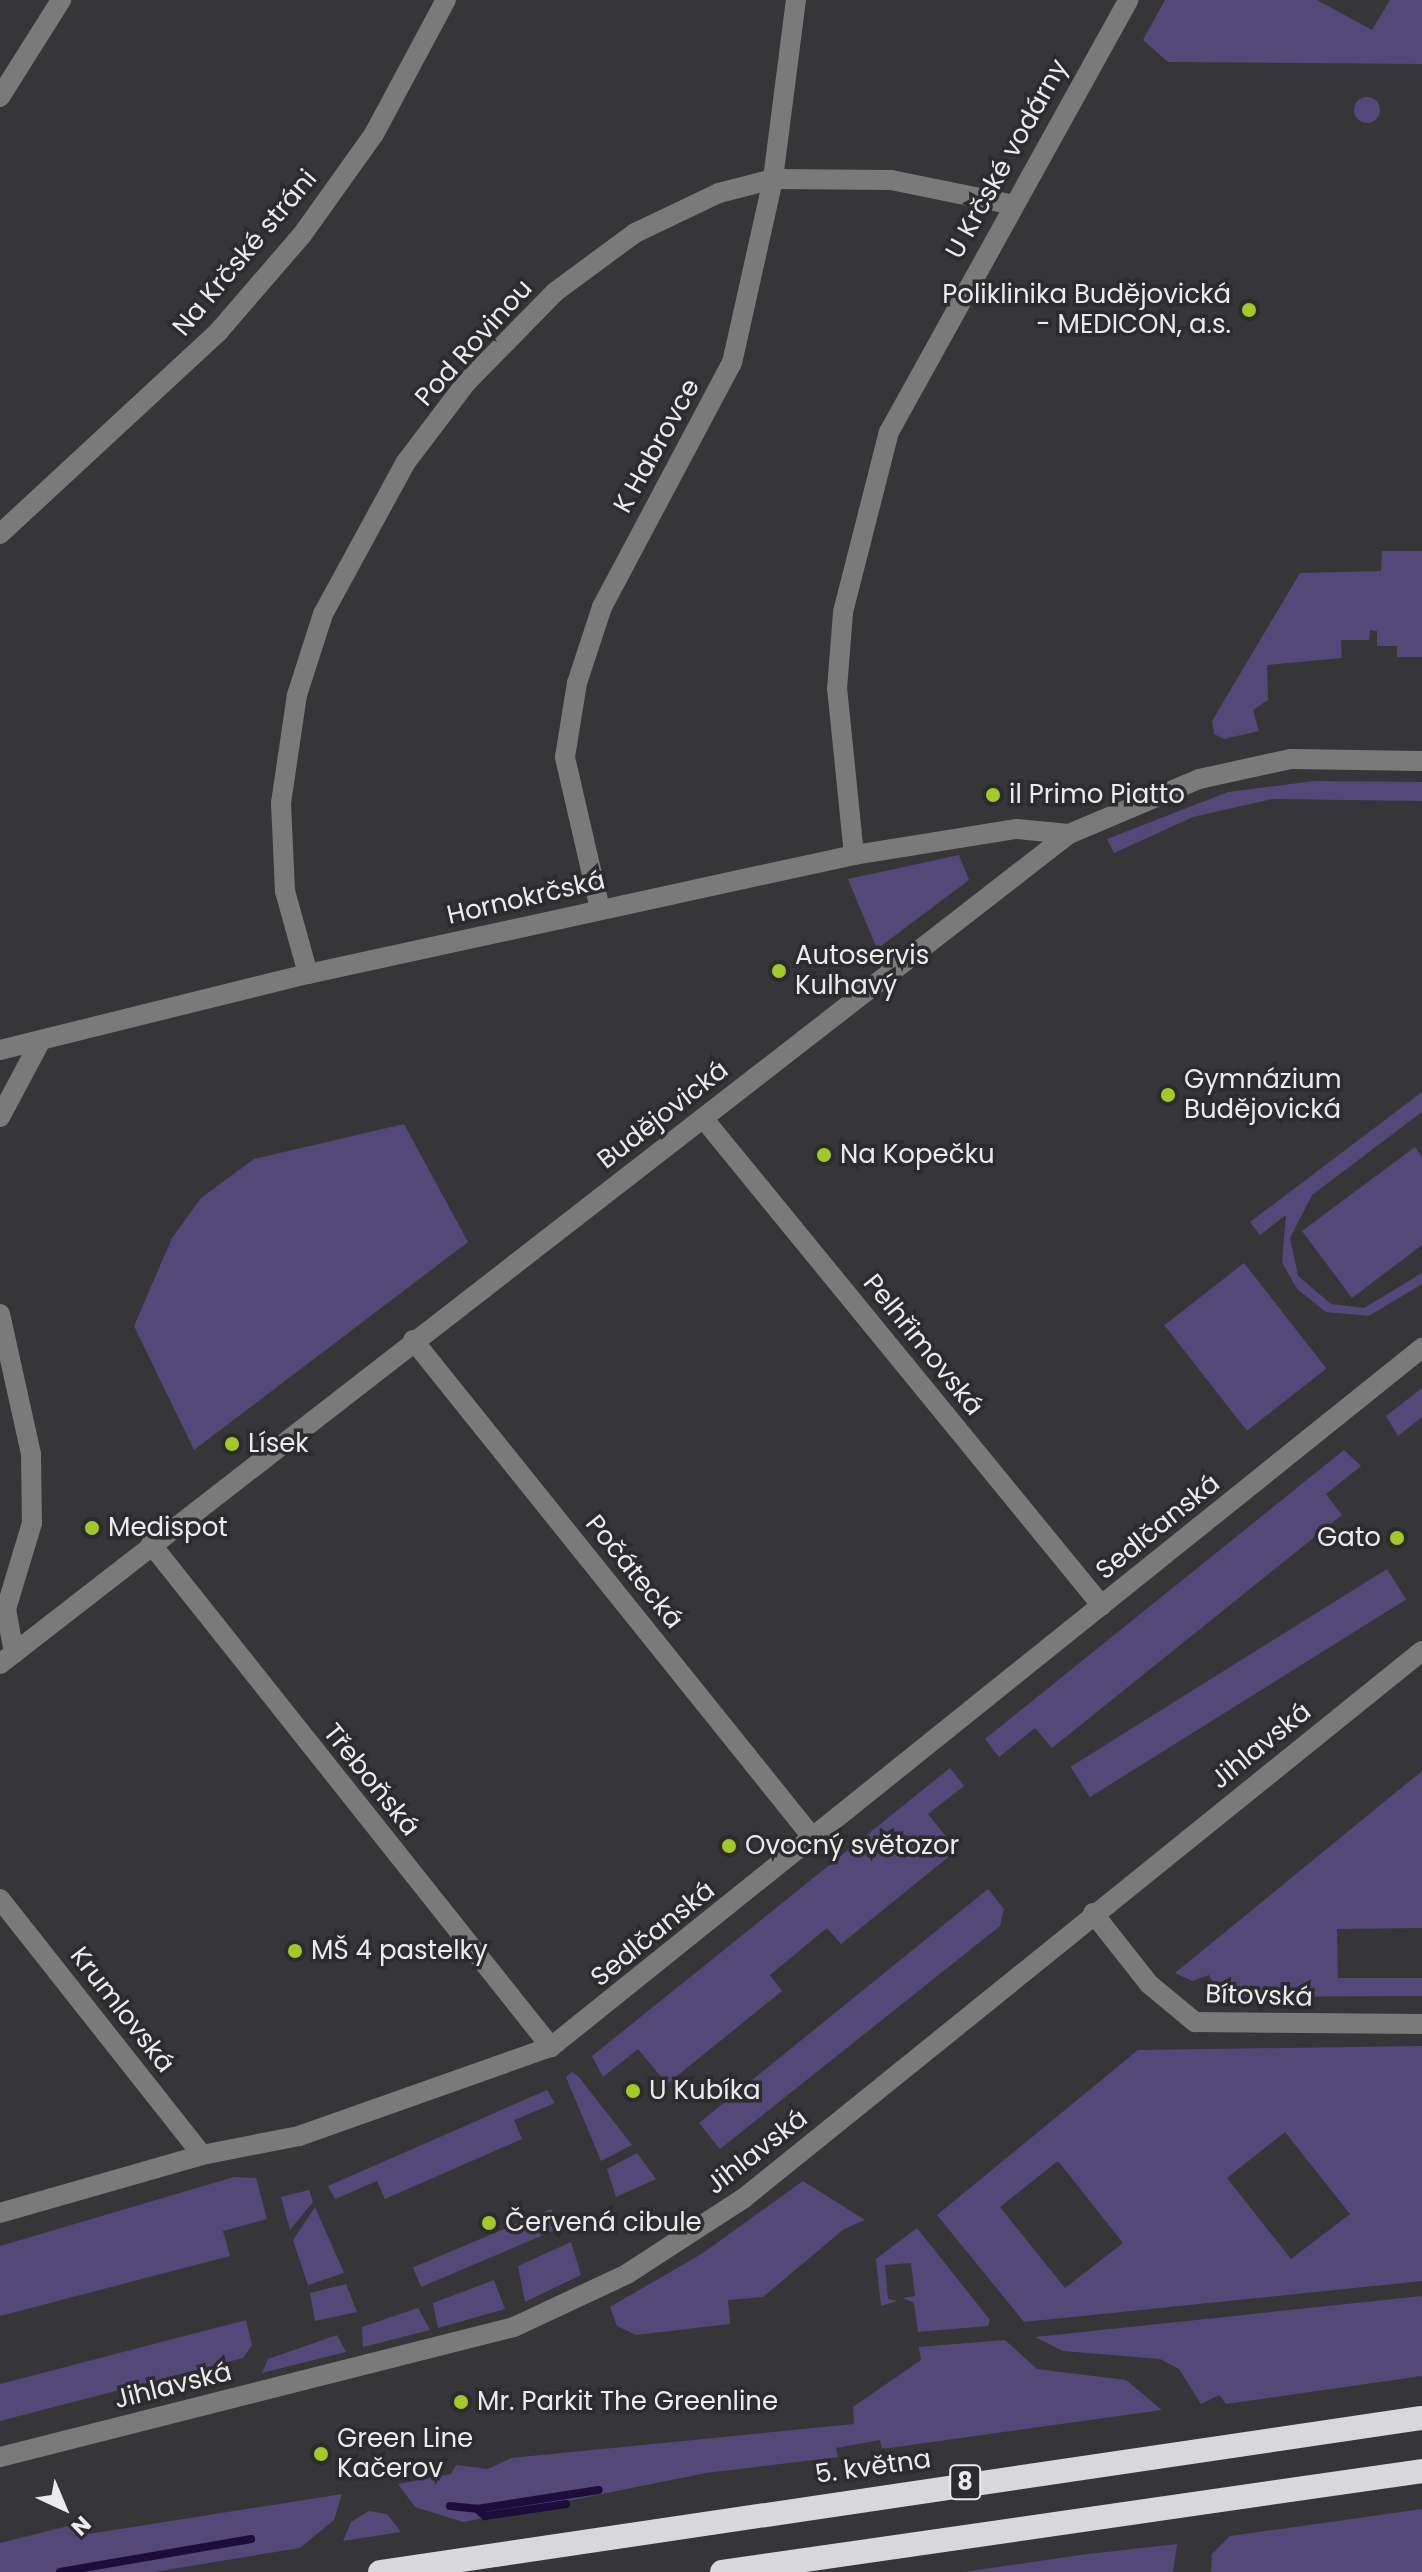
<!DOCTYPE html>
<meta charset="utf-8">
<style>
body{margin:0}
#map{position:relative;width:1422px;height:2572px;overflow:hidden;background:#363639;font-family:Poppins,sans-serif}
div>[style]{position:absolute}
.green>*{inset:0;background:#534878;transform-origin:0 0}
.round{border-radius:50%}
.stream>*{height:8px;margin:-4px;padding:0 4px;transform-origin:4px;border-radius:4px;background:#1d0d3b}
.minor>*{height:20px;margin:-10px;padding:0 10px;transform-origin:10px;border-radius:10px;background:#7a7a7b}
.highway>*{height:24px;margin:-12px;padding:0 12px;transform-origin:12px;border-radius:12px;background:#d8d7db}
.dots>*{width:22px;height:22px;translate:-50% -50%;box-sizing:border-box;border:4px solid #2c2c2f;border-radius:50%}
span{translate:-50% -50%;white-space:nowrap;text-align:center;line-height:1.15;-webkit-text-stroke:7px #2c2c2f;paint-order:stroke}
.shield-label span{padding:2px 6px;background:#2c2c2f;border:2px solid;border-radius:6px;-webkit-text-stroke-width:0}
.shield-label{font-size:24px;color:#ebebed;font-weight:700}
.street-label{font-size:26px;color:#ebebed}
.poi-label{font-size:26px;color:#ebebed}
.right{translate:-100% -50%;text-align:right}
.left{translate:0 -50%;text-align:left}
.north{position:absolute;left:24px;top:2468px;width:80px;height:80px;-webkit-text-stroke:6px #2c2c2f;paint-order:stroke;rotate:136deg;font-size:22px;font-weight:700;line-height:32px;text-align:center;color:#ebebed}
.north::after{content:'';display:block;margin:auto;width:28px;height:36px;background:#ebebed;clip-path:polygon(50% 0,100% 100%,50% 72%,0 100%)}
</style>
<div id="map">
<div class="green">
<div style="clip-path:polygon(1165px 0,1317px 0,1372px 30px,1390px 0,1422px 0,1422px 64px,1168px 62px,1143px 40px)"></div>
<div class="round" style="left:1354px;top:97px;width:26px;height:26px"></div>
<div style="clip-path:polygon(1382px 551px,1422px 551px,1422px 657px,1397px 657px,1397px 646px,1377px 646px,1377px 631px,1370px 630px,1369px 640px,1341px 640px,1342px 658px,1267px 665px,1268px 700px,1253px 710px,1259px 731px,1224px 739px,1214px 734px,1212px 721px,1300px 573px,1381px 571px)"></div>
<div style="clip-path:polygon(1314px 781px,1422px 782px,1422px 801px,1272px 799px,1193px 817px,1114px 853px,1107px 839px,1228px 792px)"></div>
<div style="clip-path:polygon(959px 855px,969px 880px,877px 949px,848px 879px)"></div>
<div style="clip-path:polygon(1422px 1092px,1422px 1112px,1312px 1195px,1290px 1238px,1298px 1276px,1331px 1304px,1364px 1308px,1422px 1273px,1422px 1284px,1369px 1316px,1326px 1312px,1297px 1289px,1282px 1262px,1286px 1215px,1260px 1235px,1250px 1222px)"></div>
<div style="clip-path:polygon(404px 1124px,468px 1242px,194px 1450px,134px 1326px,172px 1238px,201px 1198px,254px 1159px)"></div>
<div style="clip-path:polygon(1415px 1147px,1422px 1157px,1422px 1245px,1352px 1298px,1302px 1231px)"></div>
<div style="left:1244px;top:1263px;width:134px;height:101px;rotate:52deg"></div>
<div style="clip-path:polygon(1422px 1388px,1422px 1417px,1398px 1436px,1386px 1416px)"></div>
<div style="clip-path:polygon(1344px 1450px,1361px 1466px,1326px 1494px,1342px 1515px,1052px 1748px,1035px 1728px,999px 1757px,985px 1739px)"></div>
<div style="left:1387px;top:1569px;width:36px;height:373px;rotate:58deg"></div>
<div style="clip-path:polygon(950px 1768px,964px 1786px,928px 1814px,957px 1850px,841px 1944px,827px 1928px,770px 1975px,782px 1991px,667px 2084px,638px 2049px,603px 2077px,592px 2056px)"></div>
<div style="clip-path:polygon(1422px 1771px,1422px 1928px,1337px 1929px,1338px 1978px,1422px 1978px,1422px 1996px,1222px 1997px,1209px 1975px,1192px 1981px,1175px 1973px)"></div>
<div style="clip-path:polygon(988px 1889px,1004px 1909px,1000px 1926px,720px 2149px,699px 2123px)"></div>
<div style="clip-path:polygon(evenodd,1422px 2046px,1422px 2281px,1024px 2322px,937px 2215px,1138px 2050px,1422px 2046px,1285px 2132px,1350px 2214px,1291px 2259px,1227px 2178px,1285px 2132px,1422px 2046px,1058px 2161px,1123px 2243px,1065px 2288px,1000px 2207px,1058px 2161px)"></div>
<div style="clip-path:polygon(572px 2072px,578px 2076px,632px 2145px,601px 2161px,566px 2077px)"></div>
<div style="clip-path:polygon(547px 2090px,555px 2103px,514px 2120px,522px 2139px,385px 2199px,377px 2181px,335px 2199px,328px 2186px)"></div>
<div style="clip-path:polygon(637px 2153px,656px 2179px,616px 2197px,607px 2169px)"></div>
<div style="clip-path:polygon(234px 2177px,256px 2178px,267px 2219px,223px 2231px,230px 2256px,0 2316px,0 2246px)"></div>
<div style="clip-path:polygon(803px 2181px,865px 2220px,844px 2229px,763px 2297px,728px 2300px,730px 2324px,636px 2335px,617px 2326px,610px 2307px,703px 2253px)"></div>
<div style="clip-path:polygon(309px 2190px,313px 2202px,290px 2230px,281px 2197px)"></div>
<div style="clip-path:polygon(315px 2207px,344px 2273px,308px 2285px,293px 2240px)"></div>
<div style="left:551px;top:2209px;width:21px;height:150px;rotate:67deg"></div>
<div style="clip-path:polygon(917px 2228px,990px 2320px,988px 2326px,918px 2332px,914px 2303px,903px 2298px,915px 2296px,911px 2263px,885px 2265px,888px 2299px,897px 2301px,881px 2306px,876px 2259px)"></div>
<div style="clip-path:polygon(571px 2242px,581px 2275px,525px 2302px,518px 2266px)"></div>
<div style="clip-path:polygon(494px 2280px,505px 2309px,438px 2328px,433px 2303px)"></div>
<div style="clip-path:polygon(346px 2284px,357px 2312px,315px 2321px,310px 2293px)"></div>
<div style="clip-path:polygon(1422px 2296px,1422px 2376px,1226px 2404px,1219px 2395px,1201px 2404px,1179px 2369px,1160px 2359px,1063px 2351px,1035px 2337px)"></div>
<div style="clip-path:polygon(418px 2308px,430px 2330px,363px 2347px,362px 2327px)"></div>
<div style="clip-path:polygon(246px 2320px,252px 2345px,243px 2358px,0 2421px,0 2384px)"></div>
<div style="clip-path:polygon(337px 2335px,346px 2352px,262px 2373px,268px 2359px)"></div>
<div style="clip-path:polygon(1005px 2340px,1037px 2369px,1126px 2380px,1162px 2410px,882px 2449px,880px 2440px,836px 2448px,838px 2457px,706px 2473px,463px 2522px,415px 2507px,398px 2484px,451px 2474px,456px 2465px,488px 2469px,511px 2458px,854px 2424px,853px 2407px,921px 2360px,919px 2347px)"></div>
<div style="clip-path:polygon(342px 2494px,334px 2520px,300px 2548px,154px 2572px,0 2572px,0 2543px,72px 2525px,76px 2536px)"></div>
<div style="clip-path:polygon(1422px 2509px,1422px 2572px,1211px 2572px,1212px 2554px,1230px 2536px)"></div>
<div style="clip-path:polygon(369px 2511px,387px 2514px,401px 2532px,343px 2541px,351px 2522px)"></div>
<div style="clip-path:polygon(1177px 2544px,1173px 2572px,964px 2572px,1080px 2555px)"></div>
</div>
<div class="stream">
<div style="left:450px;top:2506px;width:27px;rotate:6deg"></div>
<div style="left:477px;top:2509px;width:123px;rotate:-8.9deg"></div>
<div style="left:477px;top:2509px;width:11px;rotate:41deg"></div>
<div style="left:485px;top:2516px;width:82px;rotate:-8.4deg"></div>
<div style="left:60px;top:2572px;width:194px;rotate:-9.8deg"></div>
</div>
<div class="minor">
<div style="left:0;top:97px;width:115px;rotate:-57.8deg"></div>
<div style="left:0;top:534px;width:299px;rotate:-42.8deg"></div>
<div style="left:219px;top:331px;width:127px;rotate:-49.2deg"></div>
<div style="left:302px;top:235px;width:124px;rotate:-54.5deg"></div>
<div style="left:374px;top:134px;width:152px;rotate:-61.8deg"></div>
<div style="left:854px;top:855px;width:167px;rotate:-95.8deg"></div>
<div style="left:837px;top:689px;width:77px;rotate:-85.5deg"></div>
<div style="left:843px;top:612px;width:186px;rotate:-75.7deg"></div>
<div style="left:889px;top:432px;width:494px;rotate:-61deg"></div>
<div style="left:600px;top:909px;width:156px;rotate:-103deg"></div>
<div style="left:565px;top:757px;width:75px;rotate:-80.8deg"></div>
<div style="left:577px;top:683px;width:80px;rotate:-71.8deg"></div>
<div style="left:602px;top:607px;width:276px;rotate:-62deg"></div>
<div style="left:732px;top:363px;width:189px;rotate:-77.4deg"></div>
<div style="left:773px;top:179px;width:180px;rotate:-82.7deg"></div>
<div style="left:308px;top:974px;width:86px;rotate:-105.5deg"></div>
<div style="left:285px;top:891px;width:88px;rotate:-92.6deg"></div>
<div style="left:281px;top:803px;width:109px;rotate:-81.6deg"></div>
<div style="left:297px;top:695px;width:85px;rotate:-72.2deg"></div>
<div style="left:323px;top:614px;width:173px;rotate:-61.4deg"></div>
<div style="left:406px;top:462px;width:99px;rotate:-52.8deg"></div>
<div style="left:466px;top:383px;width:127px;rotate:-45.6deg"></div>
<div style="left:555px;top:292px;width:99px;rotate:-36.4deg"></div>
<div style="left:635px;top:233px;width:93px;rotate:-25.5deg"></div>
<div style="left:719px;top:193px;width:56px;rotate:-14.5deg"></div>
<div style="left:773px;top:179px;width:118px;rotate:0.5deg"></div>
<div style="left:891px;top:180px;width:120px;rotate:11.5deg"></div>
<div style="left:0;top:1050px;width:317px;rotate:-13.9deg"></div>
<div style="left:308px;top:974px;width:559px;rotate:-12.3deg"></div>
<div style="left:854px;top:855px;width:165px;rotate:-9.1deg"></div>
<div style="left:1017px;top:829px;width:52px;rotate:5.5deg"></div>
<div style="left:0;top:1117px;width:83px;rotate:-61.9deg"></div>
<div style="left:703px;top:1118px;width:630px;rotate:50.73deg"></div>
<div style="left:0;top:1314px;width:143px;rotate:77.5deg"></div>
<div style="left:31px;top:1454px;width:69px;rotate:89.2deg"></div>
<div style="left:32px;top:1523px;width:90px;rotate:106.8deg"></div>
<div style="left:6px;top:1609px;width:45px;rotate:79.7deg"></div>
<div style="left:413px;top:1340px;width:639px;rotate:51.23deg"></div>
<div style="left:151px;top:1544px;width:643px;rotate:51.51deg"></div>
<div style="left:0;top:1664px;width:1353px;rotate:-37.83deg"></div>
<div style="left:1069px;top:834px;width:141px;rotate:-22.9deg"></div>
<div style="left:1199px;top:779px;width:94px;rotate:-12.3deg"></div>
<div style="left:1291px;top:759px;width:131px;rotate:0.9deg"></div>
<div style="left:0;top:1899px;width:326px;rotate:51.7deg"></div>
<div style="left:1093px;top:1913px;width:90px;rotate:51.7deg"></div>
<div style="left:1149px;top:1984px;width:60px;rotate:39.6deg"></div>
<div style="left:1195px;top:2022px;width:227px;rotate:0.5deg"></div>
<div style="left:0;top:2213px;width:210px;rotate:-16deg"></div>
<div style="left:202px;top:2155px;width:99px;rotate:-11.1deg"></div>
<div style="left:299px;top:2136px;width:267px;rotate:-19.5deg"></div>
<div style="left:551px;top:2047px;width:1117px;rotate:-38.75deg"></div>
<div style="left:0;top:2457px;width:530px;rotate:-14.19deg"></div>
<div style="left:514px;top:2327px;width:125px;rotate:-25.1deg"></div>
<div style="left:627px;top:2274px;width:140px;rotate:-33deg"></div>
<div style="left:744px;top:2198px;width:871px;rotate:-38.9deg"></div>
</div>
<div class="highway">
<div style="left:380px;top:2572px;width:1053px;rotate:-8.41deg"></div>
<div style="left:722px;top:2572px;width:707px;rotate:-8.21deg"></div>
</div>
<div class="dots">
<div style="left:1249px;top:310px;background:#a2c928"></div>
<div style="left:993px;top:795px;background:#a2c928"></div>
<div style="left:779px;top:971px;background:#a2c928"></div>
<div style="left:1168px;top:1095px;background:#a2c928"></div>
<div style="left:824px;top:1155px;background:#a2c928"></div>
<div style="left:232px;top:1444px;background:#a2c928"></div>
<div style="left:92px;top:1528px;background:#a2c928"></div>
<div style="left:1397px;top:1538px;background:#a2c928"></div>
<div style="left:729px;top:1846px;background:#a2c928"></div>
<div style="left:295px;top:1951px;background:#a2c928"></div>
<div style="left:633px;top:2091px;background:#a2c928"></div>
<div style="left:489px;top:2223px;background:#a2c928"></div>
<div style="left:461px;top:2402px;background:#a2c928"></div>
<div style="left:321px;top:2454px;background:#a2c928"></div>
</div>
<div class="shield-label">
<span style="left:965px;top:2482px">8</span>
</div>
<div class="street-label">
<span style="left:1007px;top:159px;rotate:-61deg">U Krčské vodárny</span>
<span style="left:245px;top:253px;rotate:-50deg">Na Krčské stráni</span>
<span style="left:474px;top:343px;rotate:-48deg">Pod Rovinou</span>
<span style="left:657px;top:446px;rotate:-61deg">K Habrovce</span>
<span style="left:526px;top:898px;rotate:-13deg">Hornokrčská</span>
<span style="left:663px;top:1115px;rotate:-38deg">Budějovická</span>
<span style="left:923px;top:1345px;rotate:51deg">Pelhřimovská</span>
<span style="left:1158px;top:1527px;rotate:-39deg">Sedlčanská</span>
<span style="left:634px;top:1572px;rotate:51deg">Počátecká</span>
<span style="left:1261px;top:1746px;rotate:-39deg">Jihlavská</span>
<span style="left:371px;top:1780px;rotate:51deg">Třeboňská</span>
<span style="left:653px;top:1934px;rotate:-39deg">Sedlčanská</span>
<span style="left:1259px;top:1996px;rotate:2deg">Bítovská</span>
<span style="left:122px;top:2010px;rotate:52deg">Krumlovská</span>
<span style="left:757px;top:2152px;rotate:-38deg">Jihlavská</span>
<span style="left:173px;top:2386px;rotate:-14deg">Jihlavská</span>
<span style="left:873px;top:2467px;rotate:-8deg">5. května</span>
</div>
<div class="poi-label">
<span class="right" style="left:1231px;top:310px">Poliklinika Budějovická<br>- MEDICON, a.s.</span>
<span class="left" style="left:1009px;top:795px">il Primo Piatto</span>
<span class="left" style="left:795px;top:971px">Autoservis<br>Kulhavý</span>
<span class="left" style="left:1184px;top:1095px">Gymnázium<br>Budějovická</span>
<span class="left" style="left:840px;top:1155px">Na Kopečku</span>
<span class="left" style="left:248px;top:1444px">Lísek</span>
<span class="left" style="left:108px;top:1528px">Medispot</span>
<span class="right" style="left:1381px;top:1538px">Gato</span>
<span class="left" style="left:745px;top:1846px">Ovocný světozor</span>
<span class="left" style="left:311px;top:1951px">MŠ 4 pastelky</span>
<span class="left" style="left:649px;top:2091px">U Kubíka</span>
<span class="left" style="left:505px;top:2223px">Červená cibule</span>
<span class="left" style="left:477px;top:2402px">Mr. Parkit The Greenline</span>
<span class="left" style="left:337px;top:2454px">Green Line<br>Kačerov</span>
</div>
<div class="north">N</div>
</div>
